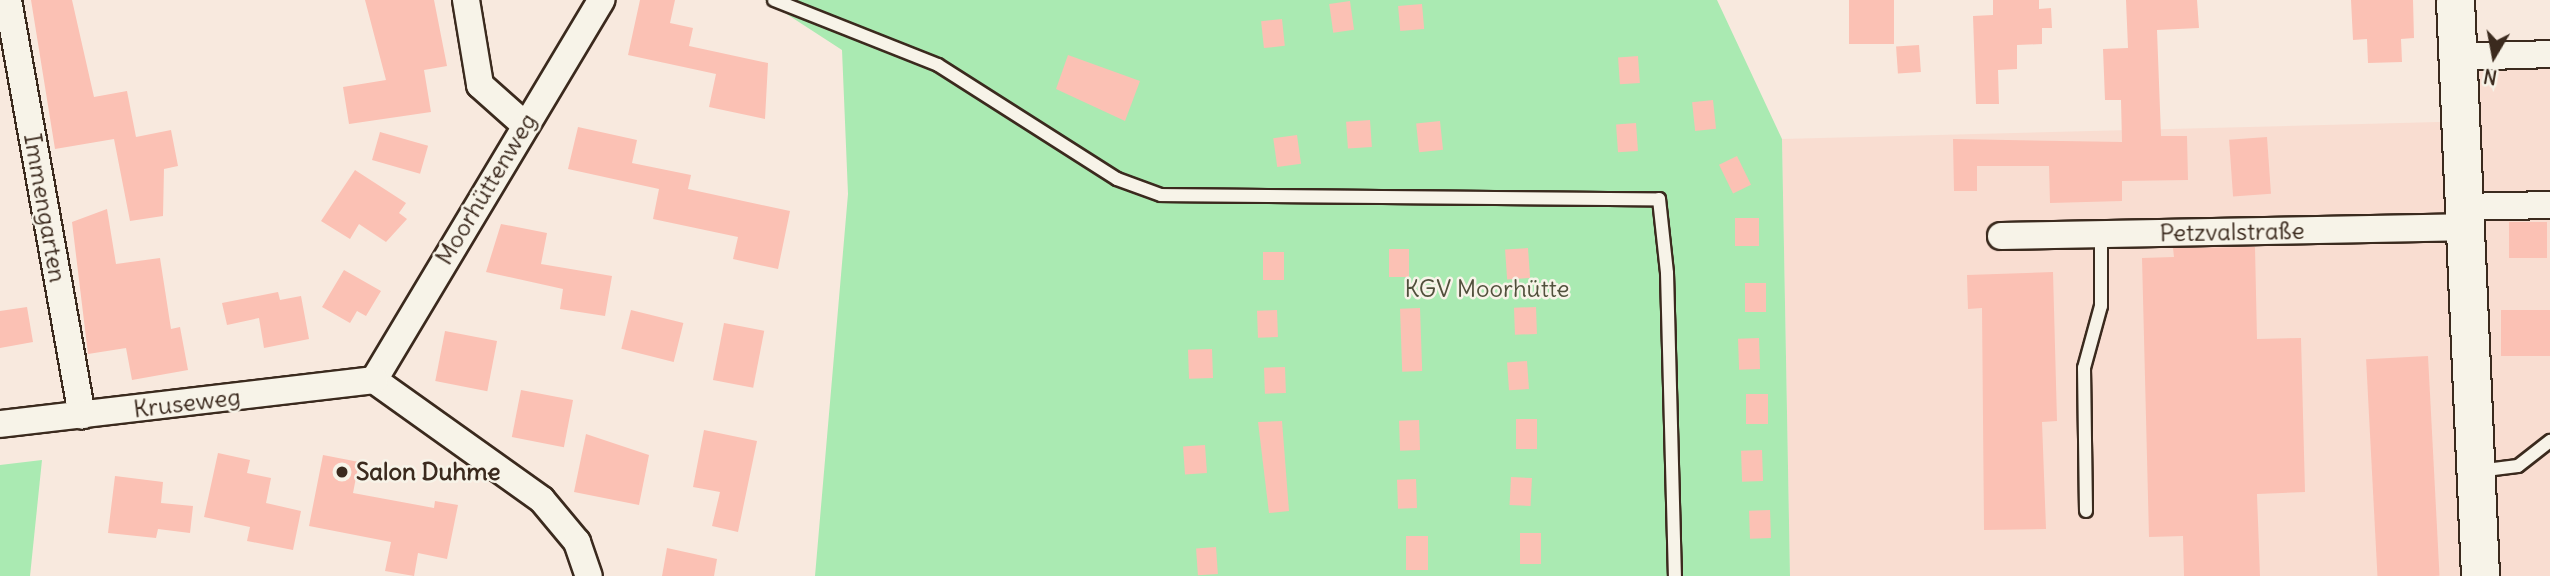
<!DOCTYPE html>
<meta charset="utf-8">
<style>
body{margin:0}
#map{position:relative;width:2550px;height:576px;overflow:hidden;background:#f8e9de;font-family:Delius,sans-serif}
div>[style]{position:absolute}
.built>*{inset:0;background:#f9ddd1}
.green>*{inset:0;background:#aaeab2}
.building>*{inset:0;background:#fbc1b4;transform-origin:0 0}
.roads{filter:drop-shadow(2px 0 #3b2a1e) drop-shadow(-2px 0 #3b2a1e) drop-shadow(0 2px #3b2a1e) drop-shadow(0 -2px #3b2a1e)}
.lane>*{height:12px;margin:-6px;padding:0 6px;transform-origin:6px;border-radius:6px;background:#f7f3e8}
.street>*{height:26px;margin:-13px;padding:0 13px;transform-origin:13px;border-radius:13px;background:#f7f3e8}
.secondary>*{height:37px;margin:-18.5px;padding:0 18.5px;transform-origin:18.5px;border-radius:18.5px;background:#f7f3e8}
.dots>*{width:19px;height:19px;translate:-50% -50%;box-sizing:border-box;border:4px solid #f7f3e8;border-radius:50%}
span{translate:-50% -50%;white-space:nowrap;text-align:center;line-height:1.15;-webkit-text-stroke:5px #f7f3e8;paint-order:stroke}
.street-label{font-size:24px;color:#3b2a1e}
.park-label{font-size:24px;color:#51503c}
.poi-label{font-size:24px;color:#3b2a1e;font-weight:700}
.left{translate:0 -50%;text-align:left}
.north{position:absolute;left:2459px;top:21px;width:70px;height:70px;-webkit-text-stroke:5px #f7f3e8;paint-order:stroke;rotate:190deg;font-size:19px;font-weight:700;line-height:28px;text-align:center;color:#3b2a1e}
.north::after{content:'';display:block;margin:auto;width:24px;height:32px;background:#3b2a1e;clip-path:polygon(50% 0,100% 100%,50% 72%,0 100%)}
</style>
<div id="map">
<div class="built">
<div style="clip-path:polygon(2550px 63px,2550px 576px,1790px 576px,1782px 139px,2476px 121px,2476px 65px)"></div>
</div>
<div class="green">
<div style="clip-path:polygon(765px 0,1717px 0,1782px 139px,1790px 576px,815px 576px,848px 194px,842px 50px)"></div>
<div style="clip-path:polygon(42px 460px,30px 576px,0 576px,0 465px)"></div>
</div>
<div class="building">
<div style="clip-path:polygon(31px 0,72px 0,94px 97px,127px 91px,136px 137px,171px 130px,178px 166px,164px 169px,163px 216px,130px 221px,114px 139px,55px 149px)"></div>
<div style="clip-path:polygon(365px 0,434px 0,447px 66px,424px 70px,431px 112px,349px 124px,343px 87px,386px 80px)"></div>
<div style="clip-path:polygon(640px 0,675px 0,670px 23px,693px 28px,689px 46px,768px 63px,765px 119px,709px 107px,716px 74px,628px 55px)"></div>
<div style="left:1849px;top:0;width:45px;height:44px"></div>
<div style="clip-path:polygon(1993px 0,2039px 0,2039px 9px,2051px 8px,2052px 28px,2042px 28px,2042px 44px,2017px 45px,2017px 69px,1998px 70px,1999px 104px,1976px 104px,1973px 16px,1993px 15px)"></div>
<div style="clip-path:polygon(2126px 0,2197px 0,2199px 28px,2157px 30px,2161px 136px,2187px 136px,2188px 180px,2122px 181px,2122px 201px,2050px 203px,2049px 166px,1977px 166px,1977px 191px,1954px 191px,1953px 139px,2122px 142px,2121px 100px,2105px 100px,2103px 49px,2128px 48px)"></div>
<div style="clip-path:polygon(2351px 0,2413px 0,2414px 38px,2401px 39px,2402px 62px,2368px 63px,2367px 39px,2353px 40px)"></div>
<div style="left:1350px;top:1px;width:29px;height:21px;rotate:82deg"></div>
<div style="left:1422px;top:4px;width:25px;height:24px;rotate:85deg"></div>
<div style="left:1282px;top:19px;width:27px;height:21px;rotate:84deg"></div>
<div style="left:1919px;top:45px;width:27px;height:23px;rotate:86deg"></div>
<div style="clip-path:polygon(1068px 55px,1140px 81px,1125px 121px,1056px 89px)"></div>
<div style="left:1638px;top:56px;width:27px;height:20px;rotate:86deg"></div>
<div style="left:1713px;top:100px;width:29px;height:21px;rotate:84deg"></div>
<div style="left:1370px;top:120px;width:27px;height:24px;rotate:86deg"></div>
<div style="left:1440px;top:121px;width:29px;height:24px;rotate:84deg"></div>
<div style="left:1636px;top:123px;width:28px;height:20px;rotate:86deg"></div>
<div style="clip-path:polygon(578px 127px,637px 140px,632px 163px,691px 175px,688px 189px,790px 211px,778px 269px,733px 259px,738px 237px,653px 219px,659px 189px,568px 169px)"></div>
<div style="left:380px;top:132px;width:50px;height:29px;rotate:16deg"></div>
<div style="left:1297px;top:135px;width:29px;height:24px;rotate:82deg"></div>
<div style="left:2267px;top:137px;width:57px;height:38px;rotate:86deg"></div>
<div style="left:1737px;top:156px;width:32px;height:20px;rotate:64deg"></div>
<div style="clip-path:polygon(355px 170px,406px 203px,399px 213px,407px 219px,386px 242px,359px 224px,350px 239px,321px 221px)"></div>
<div style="clip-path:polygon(107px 209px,116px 264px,160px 258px,171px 329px,180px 327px,188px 370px,132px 380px,126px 348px,88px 354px,72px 222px)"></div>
<div style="left:1735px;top:218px;width:24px;height:28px"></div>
<div style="left:2509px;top:222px;width:38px;height:36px"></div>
<div style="clip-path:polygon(501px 224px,547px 233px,541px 264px,612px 276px,605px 316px,560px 309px,563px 289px,486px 272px)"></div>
<div style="clip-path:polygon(2255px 247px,2257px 339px,2301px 338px,2305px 492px,2257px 494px,2260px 576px,2184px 576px,2183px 536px,2149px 537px,2142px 258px,2174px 257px,2173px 248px)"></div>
<div style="left:1528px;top:248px;width:30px;height:23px;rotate:86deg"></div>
<div style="left:1389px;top:249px;width:20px;height:28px"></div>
<div style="left:1263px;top:252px;width:21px;height:28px"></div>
<div style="clip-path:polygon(344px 270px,381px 291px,366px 316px,357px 311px,350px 323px,322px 307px)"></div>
<div style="clip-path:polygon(2053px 272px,2057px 421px,2042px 422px,2046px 529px,1984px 530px,1982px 308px,1968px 309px,1967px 275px)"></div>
<div style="left:1745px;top:283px;width:21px;height:29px"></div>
<div style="clip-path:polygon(278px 292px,280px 300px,301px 296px,309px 339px,264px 348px,259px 318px,227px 325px,222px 303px)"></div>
<div style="clip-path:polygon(27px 307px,33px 342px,0 348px,0 311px)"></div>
<div style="left:1536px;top:307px;width:27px;height:22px;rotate:88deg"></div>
<div style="left:1420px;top:308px;width:63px;height:20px;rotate:88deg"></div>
<div style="left:631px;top:310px;width:54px;height:40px;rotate:14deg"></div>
<div style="left:1277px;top:310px;width:27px;height:20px;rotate:88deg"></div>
<div style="left:2550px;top:310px;width:46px;height:49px;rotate:90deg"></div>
<div style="left:724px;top:323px;width:41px;height:58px;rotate:11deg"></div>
<div style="left:445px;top:331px;width:53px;height:51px;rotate:11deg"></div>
<div style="left:1759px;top:338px;width:31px;height:21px;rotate:88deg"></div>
<div style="left:1212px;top:349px;width:29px;height:24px;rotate:88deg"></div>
<div style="left:2428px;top:356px;width:220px;height:62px;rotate:87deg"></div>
<div style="left:1527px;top:361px;width:28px;height:20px;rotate:86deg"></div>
<div style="left:1285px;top:367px;width:26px;height:21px;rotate:88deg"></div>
<div style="left:521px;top:390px;width:53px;height:48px;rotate:11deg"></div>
<div style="left:1746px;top:394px;width:22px;height:30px"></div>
<div style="left:1516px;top:419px;width:21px;height:30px"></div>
<div style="left:1419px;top:420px;width:30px;height:20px;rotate:88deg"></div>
<div style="clip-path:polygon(1282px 421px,1289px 511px,1269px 513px,1258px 422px)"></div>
<div style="clip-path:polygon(704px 430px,757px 441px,738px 532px,712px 526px,720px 492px,693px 487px)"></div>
<div style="clip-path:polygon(586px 434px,649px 455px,639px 505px,574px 492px)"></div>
<div style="left:1205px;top:445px;width:28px;height:22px;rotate:86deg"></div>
<div style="left:1762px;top:450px;width:31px;height:21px;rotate:88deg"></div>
<div style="clip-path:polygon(218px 453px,250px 460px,247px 473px,271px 478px,266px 503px,301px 511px,293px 550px,247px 541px,250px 527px,204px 517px)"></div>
<div style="clip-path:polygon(323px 455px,359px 462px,353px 493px,434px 508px,435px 501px,458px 505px,447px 559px,418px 553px,414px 576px,385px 571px,391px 542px,309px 526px)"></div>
<div style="clip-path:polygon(115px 476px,163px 482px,161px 503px,193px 506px,190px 533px,158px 529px,156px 538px,108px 533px)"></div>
<div style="left:1511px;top:477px;width:21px;height:28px;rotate:3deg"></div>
<div style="left:1416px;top:479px;width:29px;height:19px;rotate:88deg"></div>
<div style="left:1770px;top:510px;width:28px;height:21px;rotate:88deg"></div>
<div style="left:1520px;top:533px;width:21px;height:31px"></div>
<div style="left:1406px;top:536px;width:22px;height:34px"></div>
<div style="left:1216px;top:547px;width:27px;height:20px;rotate:86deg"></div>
<div style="clip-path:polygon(667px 548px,717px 559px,714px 576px,662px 576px)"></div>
</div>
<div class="roads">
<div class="lane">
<div style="left:774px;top:0;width:176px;rotate:21.6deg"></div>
<div style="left:938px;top:65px;width:212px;rotate:32.5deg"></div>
<div style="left:1117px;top:179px;width:47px;rotate:20deg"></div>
<div style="left:1161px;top:195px;width:498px;rotate:0.5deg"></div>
<div style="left:1659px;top:199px;width:74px;rotate:83.8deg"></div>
<div style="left:1667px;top:273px;width:303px;rotate:88.5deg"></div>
<div style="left:2478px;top:471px;width:40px;rotate:-7.1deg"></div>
<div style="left:2518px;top:466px;width:41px;rotate:-38deg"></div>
<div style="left:2086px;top:511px;width:143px;rotate:-90.8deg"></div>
<div style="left:2084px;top:368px;width:64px;rotate:-74.7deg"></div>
<div style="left:2101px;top:306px;width:71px;rotate:-90deg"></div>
</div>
<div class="street">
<div style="left:8px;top:0;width:422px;rotate:79.9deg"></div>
<div style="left:466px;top:0;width:86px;rotate:80.6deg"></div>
<div style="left:480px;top:85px;width:59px;rotate:41.6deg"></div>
<div style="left:2457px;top:57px;width:93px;rotate:-1.8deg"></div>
<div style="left:2462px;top:207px;width:88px;rotate:-1.3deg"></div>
<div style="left:2001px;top:236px;width:462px;rotate:-1.1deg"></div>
<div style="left:374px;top:380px;width:443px;rotate:-59.1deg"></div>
<div style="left:374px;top:380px;width:206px;rotate:35.5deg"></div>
<div style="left:542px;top:500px;width:55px;rotate:50.2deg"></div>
<div style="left:577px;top:542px;width:36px;rotate:71deg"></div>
<div style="left:0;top:424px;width:377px;rotate:-6.7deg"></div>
</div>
<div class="secondary">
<div style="left:2455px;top:0;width:577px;rotate:87.51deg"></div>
</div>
</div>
<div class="dots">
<div style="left:342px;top:472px;background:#3b2a1e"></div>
</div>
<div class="street-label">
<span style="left:486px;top:189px;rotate:-59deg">Moorhüttenweg</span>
<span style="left:45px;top:208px;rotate:80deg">Immengarten</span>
<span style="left:2232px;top:232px;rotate:-1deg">Petzvalstraße</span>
<span style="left:187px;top:403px;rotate:-7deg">Kruseweg</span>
</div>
<div class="park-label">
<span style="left:1487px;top:289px">KGV Moorhütte</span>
</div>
<div class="poi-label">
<span class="left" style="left:356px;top:472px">Salon Duhme</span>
</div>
<div class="north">N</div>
</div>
